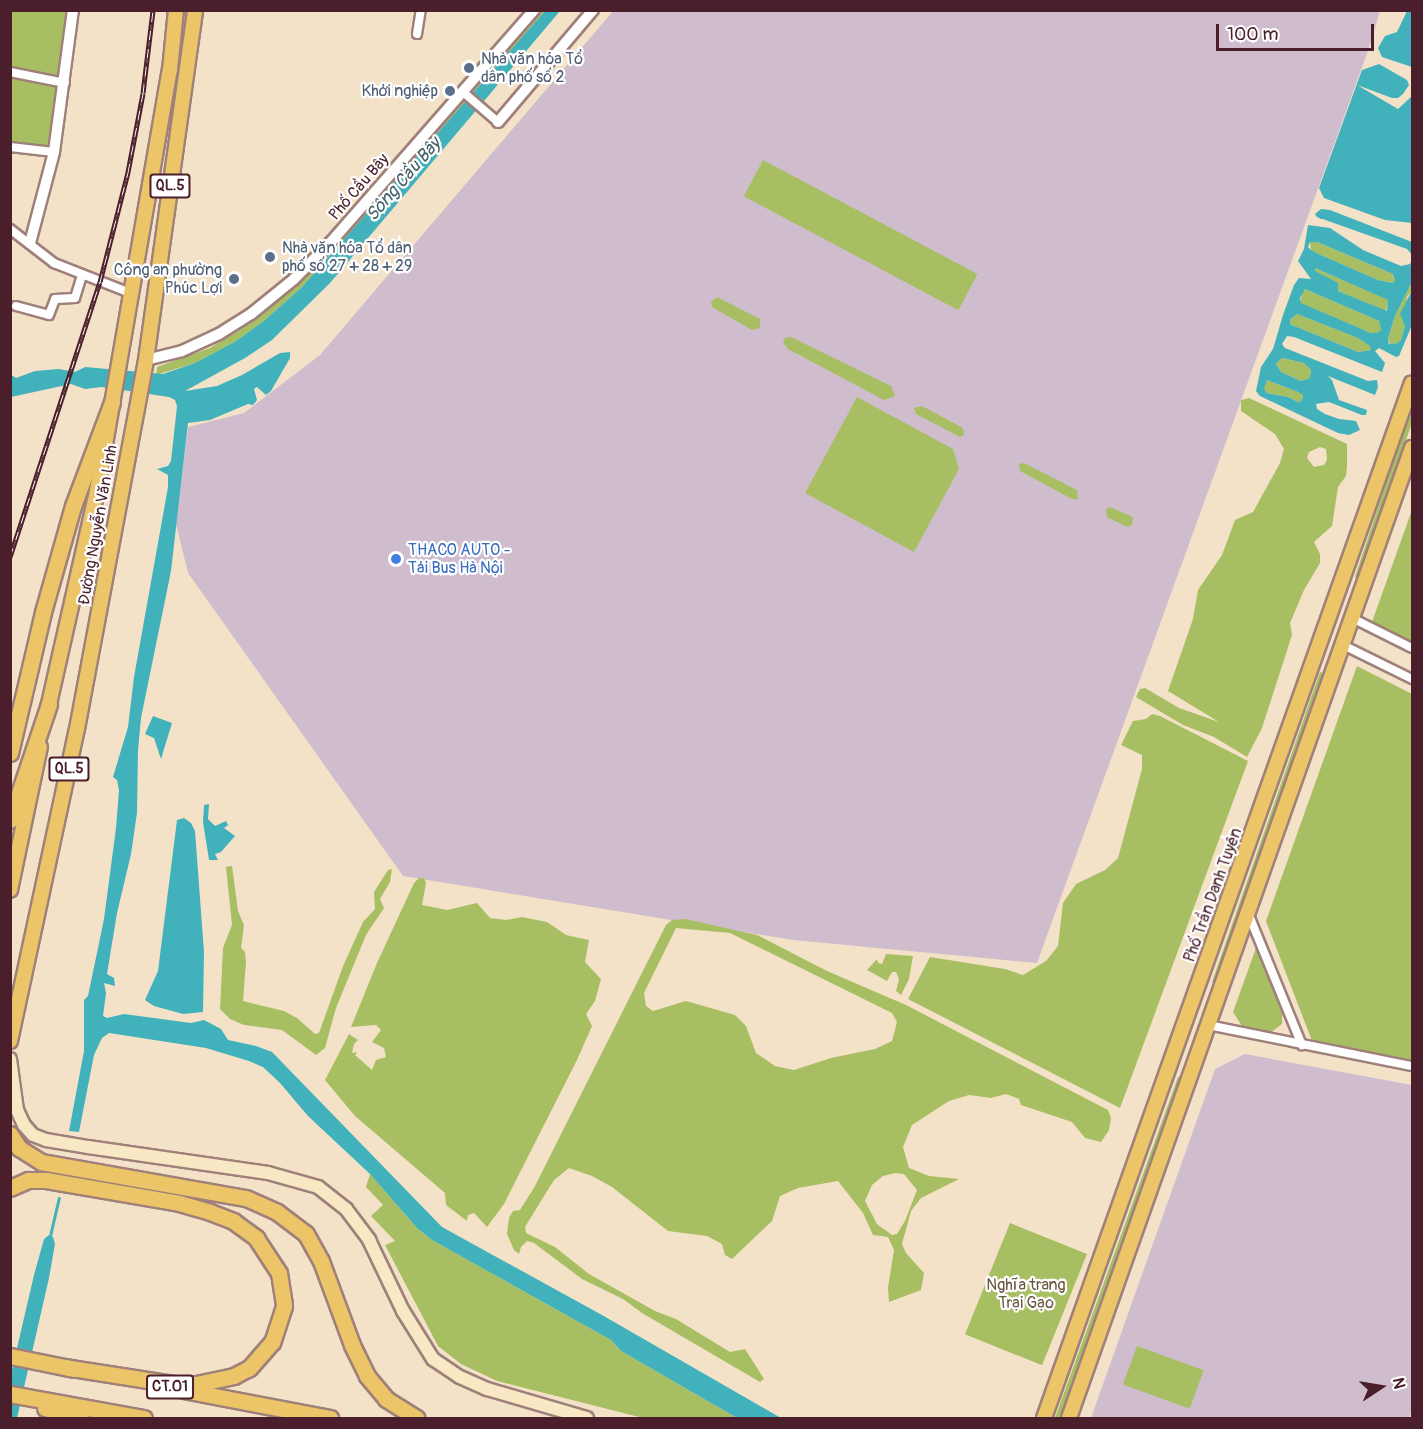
<!DOCTYPE html>
<meta charset="utf-8">
<style>
body{margin:0}
#map{position:relative;width:1423px;height:1429px;overflow:hidden;background:#f4e2c8;font-family:Pangolin,sans-serif}
div>[style]{position:absolute}
.industrial>*{inset:0;background:#cfbdce}
.green>*{inset:0;background:#a8be63;transform-origin:0 0}
.water>*{inset:0;background:#41b1bc}
.stream>*{height:3px;margin:-1.5px;padding:0 1.5px;transform-origin:1.5px;border-radius:1.5px;background:#41b1bc}
.roads{filter:drop-shadow(2px 0 #9f807a) drop-shadow(-2px 0 #9f807a) drop-shadow(0 2px #9f807a) drop-shadow(0 -2px #9f807a)}
.minor>*{height:8px;margin:-4px;padding:0 4px;transform-origin:4px;border-radius:4px;background:#fff}
.tertiary>*{height:10px;margin:-5px;padding:0 5px;transform-origin:5px;border-radius:5px;background:#fff}
.secondary>*{height:12px;margin:-6px;padding:0 6px;transform-origin:6px;border-radius:6px;background:#f8e8c3}
.primary>*{height:14px;margin:-7px;padding:0 7px;transform-origin:7px;border-radius:7px;background:#edc569}
.trunk>*{height:14px;margin:-7px;padding:0 7px;transform-origin:7px;border-radius:7px;background:#edc569}
.motorway>*{height:15px;margin:-7.5px;padding:0 7.5px;transform-origin:7.5px;border-radius:7.5px;background:#edc569}
.rail>*{height:5px;margin-top:-2.5px;transform-origin:0;background:repeating-linear-gradient(90deg,#fff 0 9px,#4a1f2b 0 18px);box-sizing:border-box;border-block:2px solid #4a1f2b}
.dots>*{width:16px;height:16px;translate:-50% -50%;box-sizing:border-box;border:3px solid #fff;border-radius:50%}
span{translate:-50% -50%;white-space:nowrap;text-align:center;line-height:1.15;-webkit-text-stroke:4.5px #fff;paint-order:stroke}
.shield-label span{padding:2px 4px;background:#fff;border:2px solid;border-radius:4px;-webkit-text-stroke-width:0}
.shield-label{font-size:15px;color:#4a1f2b;font-weight:700}
.service-label{font-size:16px;color:#4e5e75}
.left{translate:0 -50%;text-align:left}
.right{translate:-100% -50%;text-align:right}
.street-label{font-size:16px;color:#4a1f2b}
.shop-label{font-size:16px;color:#366cbe}
.park-label{font-size:16px;color:#6b573f}
.water-label{font-size:18px;color:#46616c;font-style:italic}
.frame{position:absolute;inset:0;border:12px solid #4a1f2b;pointer-events:none}
.north{position:absolute;left:1351px;top:1357px;width:60px;height:60px;-webkit-text-stroke:4px #fff;paint-order:stroke;rotate:78deg;font-size:16px;font-weight:700;line-height:24px;text-align:center;color:#4a1f2b}
.north::after{content:'';display:block;margin:auto;width:21px;height:27px;background:#4a1f2b;clip-path:polygon(50% 0,100% 100%,50% 72%,0 100%)}
.scale{position:absolute;left:1216px;top:24px;width:158px;height:27px;box-sizing:border-box;border:3px solid #4a1f2b;border-top:0;padding-left:8px;font-size:18px;line-height:21px;white-space:nowrap;color:#4a1f2b;-webkit-text-stroke:4px #fff;paint-order:stroke}
</style>
<div id="map">
<div class="industrial">
<div style="clip-path:polygon(613px 11px,1380px 11px,1369px 48px,1037px 963px,793px 940px,403px 876px,188px 573px,176px 524px,188px 427px,244px 413px,320px 355px)"></div>
<div style="clip-path:polygon(1245px 1054px,1412px 1085px,1412px 1409px,1409px 1418px,1091px 1418px,1215px 1069px)"></div>
</div>
<div class="green">
<div style="clip-path:polygon(11px 11px,73px 11px,54px 152px,11px 148px)"></div>
<div style="clip-path:polygon(537px 11px,545px 11px,302px 287px,265px 320px,236px 341px,195px 363px,156px 375px,157px 367px,210px 348px,243px 328px,265px 309px)"></div>
<div style="left:763px;top:160px;width:243px;height:41px;rotate:28deg"></div>
<div style="clip-path:polygon(1310px 242px,1317px 242px,1393px 274px,1395px 280px,1393px 283px,1378px 280px,1323px 256px,1311px 250px)"></div>
<div style="clip-path:polygon(1315px 268px,1389px 300px,1386px 311px,1338px 291px,1337px 286px,1315px 271px)"></div>
<div style="clip-path:polygon(1412px 282px,1412px 290px,1407px 297px,1405px 326px,1401px 340px,1399px 343px,1390px 344px,1388px 339px,1395px 316px)"></div>
<div style="clip-path:polygon(1305px 289px,1379px 321px,1381px 330px,1377px 333px,1371px 333px,1300px 303px,1302px 293px)"></div>
<div style="clip-path:polygon(717px 297px,760px 319px,760px 328px,752px 330px,712px 307px,711px 302px)"></div>
<div style="clip-path:polygon(1297px 314px,1358px 338px,1371px 346px,1371px 350px,1358px 352px,1297px 327px,1291px 325px,1290px 320px)"></div>
<div style="clip-path:polygon(791px 337px,891px 386px,895px 396px,884px 400px,788px 349px,783px 342px,785px 338px)"></div>
<div style="clip-path:polygon(1282px 358px,1304px 363px,1311px 370px,1310px 378px,1301px 381px,1281px 372px,1276px 364px)"></div>
<div style="clip-path:polygon(1267px 380px,1298px 392px,1303px 394px,1302px 400px,1298px 402px,1288px 397px,1267px 393px,1263px 389px)"></div>
<div style="clip-path:polygon(857px 397px,953px 449px,959px 469px,914px 552px,805px 493px)"></div>
<div style="clip-path:polygon(evenodd,1249px 398px,1347px 444px,1347px 466px,1346px 476px,1338px 487px,1332px 526px,1314px 542px,1320px 554px,1320px 563px,1304px 590px,1290px 623px,1292px 635px,1262px 728px,1247px 757px,1214px 737px,1183px 725px,1136px 697px,1140px 689px,1145px 688px,1179px 708px,1219px 722px,1168px 691px,1193px 619px,1198px 590px,1222px 555px,1235px 520px,1253px 512px,1280px 463px,1284px 449px,1275px 434px,1241px 411px,1241px 400px,1249px 398px,1320px 447px,1326px 449px,1327px 460px,1324px 465px,1314px 467px,1307px 458px,1309px 452px,1320px 447px)"></div>
<div style="clip-path:polygon(1412px 405px,1412px 423px,1358px 578px,1355px 577px)"></div>
<div style="clip-path:polygon(922px 406px,963px 428px,964px 435px,960px 437px,916px 414px,914px 408px)"></div>
<div style="clip-path:polygon(1024px 463px,1077px 490px,1078px 499px,1072px 499px,1020px 471px,1019px 464px)"></div>
<div style="clip-path:polygon(1110px 507px,1133px 517px,1132px 525px,1127px 527px,1107px 517px,1106px 509px)"></div>
<div style="clip-path:polygon(1412px 510px,1412px 643px,1372px 622px)"></div>
<div style="clip-path:polygon(1357px 666px,1412px 694px,1412px 1060px,1312px 1041px,1266px 921px)"></div>
<div style="clip-path:polygon(1320px 672px,1325px 674px,1215px 983px,1212px 982px)"></div>
<div style="clip-path:polygon(1152px 714px,1160px 716px,1248px 761px,1120px 1108px,908px 999px,930px 957px,1005px 969px,1023px 975px,1046px 961px,1058px 946px,1063px 903px,1076px 884px,1105px 870px,1118px 858px,1142px 769px,1142px 755px,1121px 745px,1133px 721px,1146px 719px)"></div>
<div style="clip-path:polygon(232px 866px,238px 911px,244px 925px,241px 948px,245px 952px,246px 962px,243px 1001px,284px 1011px,297px 1018px,315px 1034px,319px 1033px,343px 966px,363px 922px,375px 909px,374px 892px,388px 870px,392px 869px,390px 882px,380px 899px,384px 908px,366px 935px,336px 1008px,325px 1048px,316px 1055px,282px 1030px,244px 1025px,230px 1019px,220px 1009px,223px 948px,232px 925px,226px 867px)"></div>
<div style="clip-path:polygon(419px 878px,424px 878px,426px 883px,422px 905px,447px 910px,477px 903px,490px 918px,506px 920px,522px 917px,547px 922px,566px 935px,589px 940px,585px 962px,601px 979px,595px 1001px,586px 1014px,592px 1026px,577px 1060px,504px 1204px,487px 1227px,474px 1213px,468px 1215px,467px 1221px,446px 1205px,445px 1193px,355px 1116px,325px 1080px,349px 1034px,358px 1040px,354px 1044px,352px 1053px,357px 1052px,355px 1055px,372px 1070px,376px 1060px,386px 1057px,384px 1048px,372px 1042px,381px 1030px,376px 1025px,351px 1027px,377px 963px,414px 883px)"></div>
<div style="clip-path:polygon(evenodd,685px 919px,757px 935px,827px 971px,906px 1005px,1108px 1110px,1111px 1118px,1109px 1130px,1101px 1142px,1085px 1138px,1072px 1122px,1021px 1105px,1019px 1099px,1006px 1094px,991px 1098px,969px 1095px,949px 1101px,912px 1125px,903px 1147px,909px 1168px,929px 1176px,959px 1179px,921px 1198px,911px 1211px,902px 1244px,906px 1253px,924px 1273px,921px 1290px,889px 1302px,888px 1288px,894px 1250px,888px 1237px,873px 1235px,863px 1213px,838px 1181px,798px 1188px,780px 1196px,772px 1221px,732px 1259px,725px 1255px,722px 1244px,707px 1236px,668px 1231px,612px 1187px,592px 1176px,569px 1168px,554px 1180px,525px 1227px,526px 1233px,555px 1247px,589px 1274px,655px 1311px,676px 1319px,730px 1352px,745px 1349px,764px 1379px,760px 1382px,642px 1313px,623px 1299px,582px 1279px,534px 1243px,527px 1241px,521px 1247px,519px 1254px,514px 1250px,507px 1234px,509px 1218px,513px 1211px,520px 1210px,535px 1186px,666px 925px,672px 920px,685px 919px,676px 928px,730px 933px,892px 1013px,897px 1022px,892px 1041px,875px 1049px,831px 1058px,794px 1070px,775px 1066px,756px 1053px,746px 1026px,735px 1015px,686px 1001px,653px 1011px,646px 1006px,644px 993px,676px 928px,685px 919px,895px 1173px,904px 1174px,917px 1190px,905px 1221px,897px 1234px,892px 1235px,877px 1224px,865px 1201px,872px 1185px,883px 1176px,895px 1173px)"></div>
<div style="clip-path:polygon(1256px 948px,1282px 1013px,1282px 1024px,1270px 1033px,1242px 1026px,1233px 1012px)"></div>
<div style="clip-path:polygon(886px 954px,913px 956px,909px 979px,901px 995px,896px 991px,899px 979px,896px 972px,892px 972px,887px 981px,867px 970px,877px 959px,878px 963px,882px 964px)"></div>
<div style="clip-path:polygon(1182px 1076px,1062px 1418px,1055px 1418px,1178px 1077px)"></div>
<div style="clip-path:polygon(370px 1174px,417px 1228px,432px 1240px,611px 1340px,621px 1351px,737px 1418px,643px 1418px,497px 1381px,461px 1364px,438px 1346px,385px 1245px,395px 1241px,371px 1216px,383px 1205px,366px 1187px)"></div>
<div style="left:1010px;top:1223px;width:83px;height:120px;rotate:22deg"></div>
<div style="left:1137px;top:1346px;width:71px;height:41px;rotate:20deg"></div>
</div>
<div class="water">
<div style="clip-path:polygon(545px 11px,560px 11px,330px 283px,272px 340px,245px 358px,185px 391px,217px 386px,242px 375px,280px 353px,290px 352px,290px 358px,271px 391px,266px 395px,257px 387px,254px 389px,257px 400px,253px 405px,248px 404px,210px 420px,188px 423px,171px 571px,141px 718px,138px 750px,137px 813px,131px 854px,117px 913px,107px 974px,114px 978px,115px 986px,104px 983px,106px 993px,103px 1016px,107px 1018px,124px 1014px,191px 1023px,204px 1020px,221px 1029px,228px 1040px,256px 1046px,272px 1052px,442px 1227px,602px 1315px,781px 1418px,737px 1418px,621px 1351px,611px 1340px,432px 1240px,417px 1228px,370px 1174px,308px 1116px,280px 1083px,263px 1067px,249px 1061px,206px 1048px,109px 1033px,102px 1038px,94px 1055px,79px 1132px,69px 1131px,84px 1051px,84px 1000px,88px 996px,104px 919px,116px 828px,119px 790px,117px 780px,113px 777px,128px 727px,134px 677px,168px 487px,168px 475px,157px 469px,168px 466px,171px 461px,177px 406px,175px 400px,169px 397px,102px 387px,85px 389px,71px 384px,11px 397px,10px 374px,16px 378px,35px 371px,59px 369px,75px 372px,85px 367px,163px 374px,195px 363px,236px 341px,265px 320px,302px 287px)"></div>
<div style="clip-path:polygon(1407px 11px,1412px 11px,1412px 67px,1382px 57px,1378px 48px,1385px 36px,1397px 32px)"></div>
<div style="clip-path:polygon(1379px 64px,1407px 80px,1409px 85px,1403px 94px,1398px 98px,1392px 98px,1357px 85px,1398px 109px,1412px 96px,1412px 223px,1385px 220px,1324px 198px,1319px 188px,1362px 70px)"></div>
<div style="clip-path:polygon(evenodd,1321px 209px,1330px 210px,1412px 242px,1412px 282px,1395px 316px,1388px 339px,1389px 344px,1398px 343px,1401px 340px,1405px 326px,1400px 314px,1412px 290px,1412px 325px,1399px 356px,1396px 357px,1379px 348px,1375px 351px,1385px 363px,1382px 372px,1294px 337px,1287px 336px,1282px 344px,1285px 348px,1368px 381px,1377px 380px,1378px 387px,1375px 395px,1328px 376px,1332px 380px,1339px 400px,1367px 410px,1366px 415px,1362px 415px,1329px 402px,1316px 404px,1317px 409px,1325px 414px,1339px 419px,1356px 421px,1360px 430px,1349px 435px,1338px 433px,1260px 396px,1256px 391px,1261px 367px,1273px 349px,1283px 315px,1294px 285px,1299px 278px,1311px 279px,1298px 261px,1304px 249px,1308px 225px,1330px 228px,1363px 250px,1401px 266px,1410px 264px,1412px 260px,1412px 255px,1407px 249px,1317px 217px,1315px 214px,1321px 209px,1310px 242px,1317px 242px,1393px 274px,1395px 280px,1393px 283px,1378px 280px,1323px 256px,1311px 250px,1308px 247px,1310px 242px,1321px 209px,1315px 268px,1388px 300px,1387px 311px,1338px 291px,1338px 283px,1315px 271px,1315px 268px,1321px 209px,1305px 289px,1379px 321px,1381px 330px,1377px 333px,1371px 333px,1301px 303px,1300px 298px,1305px 289px,1321px 209px,1297px 314px,1358px 338px,1370px 346px,1371px 350px,1358px 352px,1297px 327px,1291px 325px,1290px 320px,1297px 314px,1321px 209px,1282px 358px,1304px 363px,1311px 370px,1310px 378px,1301px 381px,1281px 372px,1276px 364px,1282px 358px,1321px 209px,1267px 380px,1298px 392px,1303px 395px,1302px 400px,1298px 402px,1288px 397px,1267px 393px,1264px 389px,1267px 380px)"></div>
<div style="clip-path:polygon(153px 716px,172px 723px,161px 759px,154px 738px,145px 734px)"></div>
<div style="clip-path:polygon(209px 804px,208px 819px,215px 826px,226px 821px,228px 825px,224px 828px,235px 836px,221px 852px,215px 854px,218px 860px,209px 860px,203px 822px,204px 805px)"></div>
<div style="clip-path:polygon(184px 818px,191px 823px,195px 831px,204px 952px,203px 1012px,183px 1014px,154px 1006px,145px 1000px,158px 971px,177px 820px)"></div>
<div style="clip-path:polygon(49px 1235px,53px 1237px,55px 1244px,49px 1278px,17px 1418px,11px 1418px,11px 1374px,34px 1275px,44px 1239px)"></div>
</div>
<div class="stream">
<div style="left:50px;top:1236px;width:39px;rotate:-77deg"></div>
</div>
<div class="roads">
<div class="minor">
<div style="left:417px;top:34px;width:24px;rotate:-81deg"></div>
<div style="left:10px;top:72px;width:56px;rotate:11.3deg"></div>
<div style="left:463px;top:92px;width:46px;rotate:40.6deg"></div>
<div style="left:10px;top:147px;width:44px;rotate:6.5deg"></div>
<div style="left:10px;top:229px;width:56px;rotate:37.7deg"></div>
<div style="left:54px;top:263px;width:82px;rotate:21.5deg"></div>
<div style="left:16px;top:306px;width:34px;rotate:15deg"></div>
<div style="left:49px;top:315px;width:17px;rotate:-69deg"></div>
<div style="left:55px;top:299px;width:20px;rotate:-3deg"></div>
<div style="left:75px;top:298px;width:24px;rotate:-73deg"></div>
<div style="left:1352px;top:618px;width:67px;rotate:26.6deg"></div>
<div style="left:1343px;top:645px;width:77px;rotate:26.2deg"></div>
<div style="left:1248px;top:913px;width:143px;rotate:67.8deg"></div>
<div style="left:1208px;top:1025px;width:208px;rotate:11.4deg"></div>
</div>
<div class="tertiary">
<div style="left:498px;top:122px;width:147px;rotate:-49.7deg"></div>
<div style="left:30px;top:243px;width:94px;rotate:-75.2deg"></div>
<div style="left:54px;top:152px;width:143px;rotate:-82.4deg"></div>
<div style="left:146px;top:360px;width:37px;rotate:-14deg"></div>
<div style="left:182px;top:351px;width:41px;rotate:-24.7deg"></div>
<div style="left:219px;top:334px;width:38px;rotate:-32deg"></div>
<div style="left:251px;top:314px;width:55px;rotate:-39.1deg"></div>
<div style="left:294px;top:279px;width:52px;rotate:-45deg"></div>
<div style="left:331px;top:242px;width:308px;rotate:-48.8deg"></div>
</div>
<div class="secondary">
<div style="left:10px;top:1059px;width:51px;rotate:82.2deg"></div>
<div style="left:17px;top:1110px;width:17px;rotate:65deg"></div>
<div style="left:24px;top:1125px;width:13px;rotate:48deg"></div>
<div style="left:33px;top:1135px;width:14px;rotate:21deg"></div>
<div style="left:46px;top:1140px;width:43px;rotate:9.5deg"></div>
<div style="left:88px;top:1147px;width:182px;rotate:8.2deg"></div>
<div style="left:268px;top:1173px;width:52px;rotate:15.6deg"></div>
<div style="left:318px;top:1187px;width:36px;rotate:38deg"></div>
<div style="left:346px;top:1209px;width:39px;rotate:53deg"></div>
<div style="left:369px;top:1240px;width:79px;rotate:64.4deg"></div>
<div style="left:403px;top:1311px;width:57px;rotate:58deg"></div>
<div style="left:433px;top:1359px;width:32px;rotate:34deg"></div>
<div style="left:460px;top:1377px;width:30px;rotate:24deg"></div>
<div style="left:487px;top:1389px;width:104px;rotate:16.2deg"></div>
</div>
<div class="primary">
<div style="left:1044px;top:1418px;width:1098px;rotate:-70.43deg"></div>
<div style="left:1069px;top:1418px;width:1029px;rotate:-70.53deg"></div>
</div>
<div class="trunk">
<div style="left:47px;top:713px;width:228px;rotate:-77.3deg"></div>
<div style="left:97px;top:491px;width:427px;rotate:-80.2deg"></div>
<div style="left:170px;top:70px;width:60px;rotate:-84.3deg"></div>
<div style="left:10px;top:890px;width:146px;rotate:-78.2deg"></div>
<div style="left:10px;top:1041px;width:319px;rotate:-77.9deg"></div>
<div style="left:77px;top:729px;width:375px;rotate:-79.4deg"></div>
<div style="left:146px;top:360px;width:353px;rotate:-82deg"></div>
</div>
<div class="motorway">
<div style="left:10px;top:753px;width:145px;rotate:-76.8deg"></div>
<div style="left:43px;top:612px;width:110px;rotate:-74.2deg"></div>
<div style="left:73px;top:506px;width:111px;rotate:-69.4deg"></div>
<div style="left:10px;top:820px;width:122px;rotate:-71.4deg"></div>
<div style="left:10px;top:1134px;width:17px;rotate:57deg"></div>
<div style="left:19px;top:1148px;width:26px;rotate:32deg"></div>
<div style="left:41px;top:1162px;width:208px;rotate:10deg"></div>
<div style="left:246px;top:1198px;width:34px;rotate:24deg"></div>
<div style="left:277px;top:1212px;width:36px;rotate:37deg"></div>
<div style="left:306px;top:1234px;width:31px;rotate:61deg"></div>
<div style="left:321px;top:1261px;width:90px;rotate:69.7deg"></div>
<div style="left:352px;top:1345px;width:34px;rotate:64deg"></div>
<div style="left:367px;top:1376px;width:30px;rotate:50deg"></div>
<div style="left:386px;top:1399px;width:36px;rotate:32deg"></div>
<div style="left:10px;top:1188px;width:20px;rotate:-24deg"></div>
<div style="left:28px;top:1180px;width:18px"></div>
<div style="left:46px;top:1180px;width:135px;rotate:9.8deg"></div>
<div style="left:179px;top:1203px;width:32px;rotate:16deg"></div>
<div style="left:210px;top:1212px;width:25px;rotate:21deg"></div>
<div style="left:233px;top:1221px;width:29px;rotate:36deg"></div>
<div style="left:256px;top:1238px;width:42px;rotate:56.7deg"></div>
<div style="left:279px;top:1273px;width:33px;rotate:81deg"></div>
<div style="left:284px;top:1306px;width:38px;rotate:108deg"></div>
<div style="left:272px;top:1342px;width:35px;rotate:131deg"></div>
<div style="left:249px;top:1368px;width:17px;rotate:152deg"></div>
<div style="left:234px;top:1376px;width:39px;rotate:168deg"></div>
<div style="left:196px;top:1384px;width:23px;rotate:180deg"></div>
<div style="left:173px;top:1384px;width:109px;rotate:-171.1deg"></div>
<div style="left:10px;top:1356px;width:65px;rotate:11.5deg"></div>
<div style="left:183px;top:1390px;width:150px;rotate:10.8deg"></div>
<div style="left:10px;top:1394px;width:136px;rotate:10.2deg"></div>
<div style="left:45px;top:1408px;width:37px;rotate:16deg"></div>
</div>
</div>
<div class="rail">
<div style="left:10px;top:557px;width:289px;rotate:-71.9deg"></div>
<div style="left:100px;top:282px;width:114px;rotate:-75.7deg"></div>
<div style="left:128px;top:172px;width:80px;rotate:-79.2deg"></div>
<div style="left:143px;top:93px;width:84px;rotate:-83.1deg"></div>
</div>
<div class="dots">
<div style="left:469px;top:68px;background:#5c6f8a"></div>
<div style="left:450px;top:91px;background:#5c6f8a"></div>
<div style="left:270px;top:257px;background:#5c6f8a"></div>
<div style="left:234px;top:279px;background:#5c6f8a"></div>
<div style="left:396px;top:559px;background:#3f7fe0"></div>
</div>
<div class="shield-label">
<span style="left:170px;top:186px">QL.5</span>
<span style="left:69px;top:769px">QL.5</span>
<span style="left:170px;top:1387px">CT.01</span>
</div>
<div class="service-label">
<span class="left" style="left:481px;top:68px">Nhà văn hóa Tổ<br>dân phố số 2</span>
<span class="right" style="left:438px;top:91px">Khởi nghiệp</span>
<span class="left" style="left:282px;top:257px">Nhà văn hóa Tổ dân<br>phố số 27 + 28 + 29</span>
<span class="right" style="left:222px;top:279px">Công an phường<br>Phúc Lợi</span>
</div>
<div class="street-label">
<span style="left:359px;top:187px;rotate:-49deg">Phố Cầu Bây</span>
<span style="left:98px;top:525px;rotate:-80deg">Đường Nguyễn Văn Linh</span>
<span style="left:1213px;top:895px;rotate:-70deg">Phố Trần Danh Tuyên</span>
</div>
<div class="shop-label">
<span class="left" style="left:408px;top:559px">THACO AUTO -<br>Tải Bus Hà Nội</span>
</div>
<div class="park-label">
<span style="left:1026px;top:1294px">Nghĩa trang<br>Trại Gạo</span>
</div>
<div class="water-label">
<span style="left:404px;top:180px;rotate:-49deg">Sông Cầu Bây</span>
</div>
<div class="frame"></div>
<div class="north">N</div>
<div class="scale">100 m</div>
</div>
